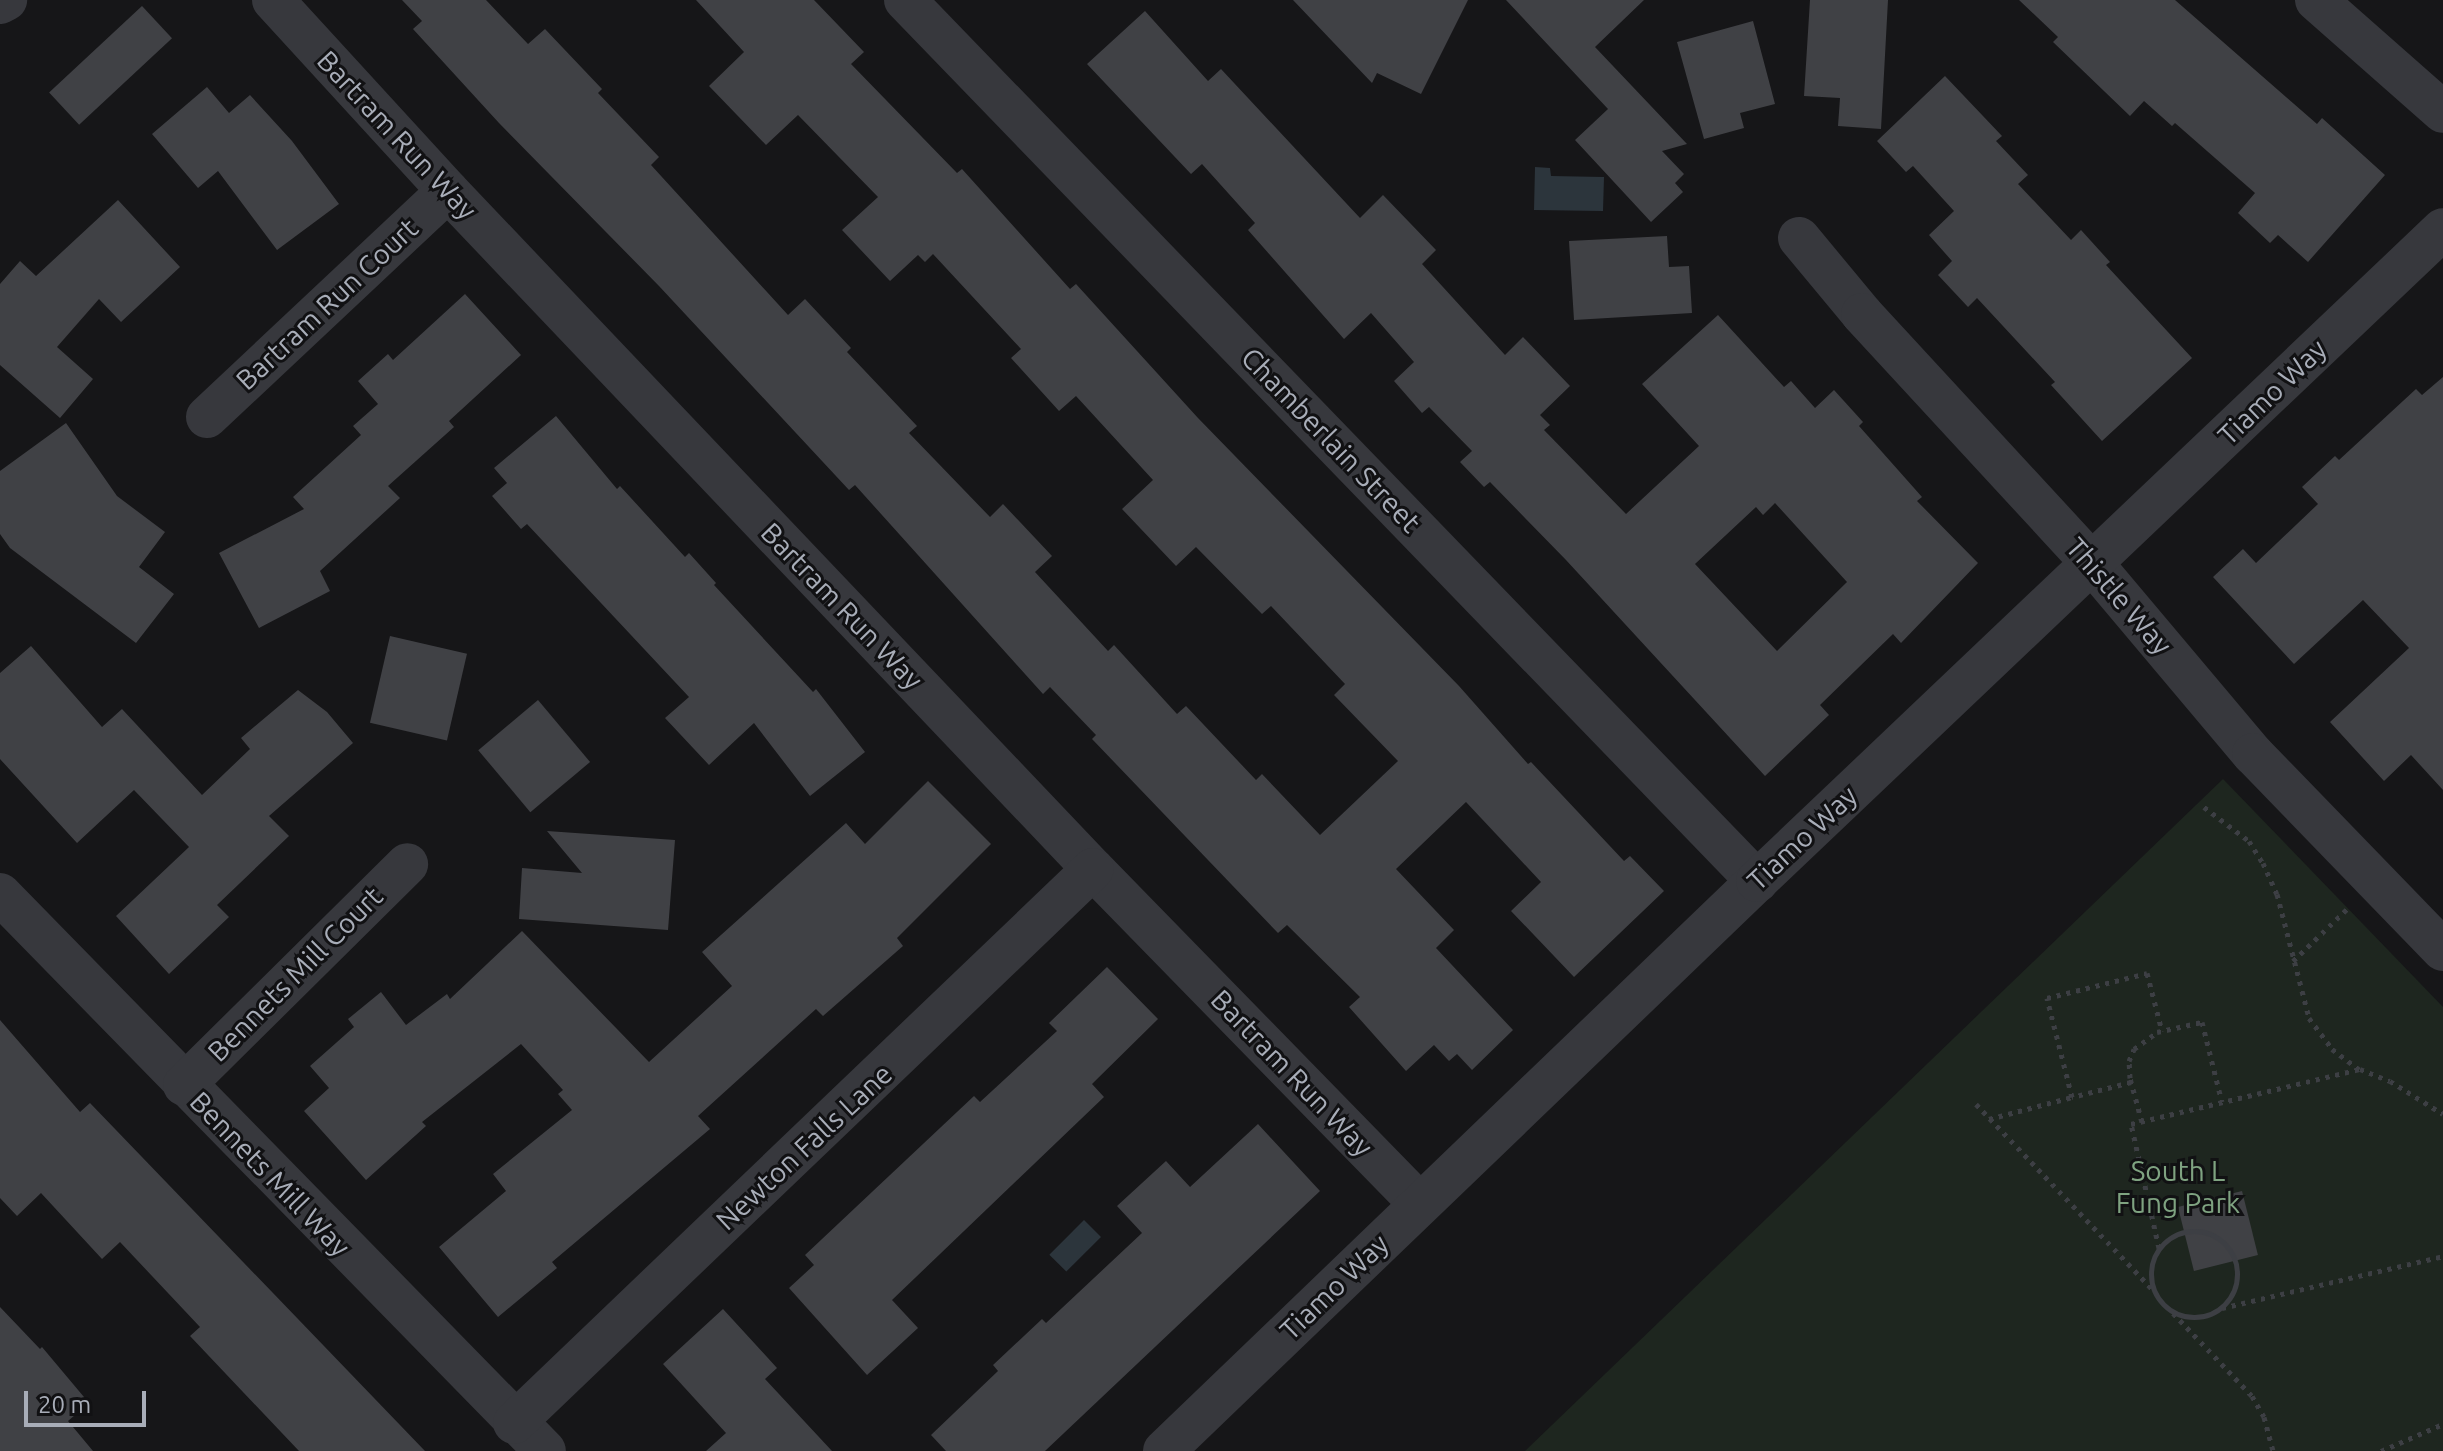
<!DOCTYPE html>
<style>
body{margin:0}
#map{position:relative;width:2443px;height:1451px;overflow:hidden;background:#161618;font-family:Ubuntu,sans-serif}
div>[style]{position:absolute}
.green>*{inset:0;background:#1e261f}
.water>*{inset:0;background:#2c353c;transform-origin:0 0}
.building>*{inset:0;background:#404145;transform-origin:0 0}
.path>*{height:5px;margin-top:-2.5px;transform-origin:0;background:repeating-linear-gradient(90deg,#3d3f44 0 4px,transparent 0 10px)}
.path>.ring{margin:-2.5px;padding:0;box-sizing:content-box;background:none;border:5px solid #3d3f44;border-radius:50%}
.minor>*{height:42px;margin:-21px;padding:0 21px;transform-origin:21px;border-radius:21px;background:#37383d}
span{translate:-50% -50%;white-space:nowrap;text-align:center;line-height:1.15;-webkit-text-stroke:6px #111113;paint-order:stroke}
.street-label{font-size:28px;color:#a8adb8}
.park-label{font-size:28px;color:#7fa381}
.scale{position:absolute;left:24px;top:1391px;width:122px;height:36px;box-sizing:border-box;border:4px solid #a8adb8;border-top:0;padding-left:10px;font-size:24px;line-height:28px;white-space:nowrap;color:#a8adb8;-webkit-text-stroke:6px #111113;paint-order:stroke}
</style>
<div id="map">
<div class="green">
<div style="clip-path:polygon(2223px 779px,2443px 1007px,2443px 1451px,1525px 1451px)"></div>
</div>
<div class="water">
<div style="clip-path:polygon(1535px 167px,1550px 168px,1551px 176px,1604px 177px,1603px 211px,1534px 210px)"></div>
<div style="left:1084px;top:1220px;width:24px;height:49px;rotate:45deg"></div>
</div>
<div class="building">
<div style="clip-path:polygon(402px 0,486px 0,528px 44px,545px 29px,602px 89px,598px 93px,659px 157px,651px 165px,788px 315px,805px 299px,851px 348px,847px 352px,917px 426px,909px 433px,990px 517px,1003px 504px,1052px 556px,1035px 572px,1108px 651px,1114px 645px,1177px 714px,1186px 706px,1256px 780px,1262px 774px,1320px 835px,1398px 761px,1334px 695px,1345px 684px,1271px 606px,1262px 614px,1196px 547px,1176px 566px,1122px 509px,1153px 480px,1076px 396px,1059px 411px,1011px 358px,1021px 349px,933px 254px,925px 262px,918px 255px,890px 281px,842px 230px,878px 197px,798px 115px,766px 145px,709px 86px,744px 52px,696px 0,814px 0,864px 52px,851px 64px,957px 173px,962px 169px,1070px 289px,1076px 284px,1198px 418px,1459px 686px,1528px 764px,1531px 762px,1624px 861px,1630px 856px,1664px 891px,1574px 977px,1511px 911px,1541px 882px,1466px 802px,1396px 869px,1454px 930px,1436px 948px,1513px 1030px,1472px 1070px,1457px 1054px,1449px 1061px,1434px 1045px,1406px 1071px,1349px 1007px,1360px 997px,1287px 925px,1278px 933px,1092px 739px,1096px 735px,1050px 687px,1043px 694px,855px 485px,849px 490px,659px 286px,499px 123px,413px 29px,422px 21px)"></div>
<div style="clip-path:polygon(1293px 0,1468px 0,1421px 94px,1377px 73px,1372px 83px)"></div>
<div style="clip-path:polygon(1506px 0,1644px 0,1595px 47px,1687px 144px,1662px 151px,1684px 174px,1675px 183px,1683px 192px,1651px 222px,1575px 140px,1608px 109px)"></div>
<div style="clip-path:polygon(1810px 0,1888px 0,1881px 129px,1838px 126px,1840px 98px,1804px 96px)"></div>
<div style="clip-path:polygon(2019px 0,2175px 0,2317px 124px,2322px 118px,2385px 175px,2308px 262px,2278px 235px,2270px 243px,2238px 213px,2255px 193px,2175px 123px,2172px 126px,2144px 101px,2130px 116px,2053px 42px,2058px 37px)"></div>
<div style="left:142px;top:6px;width:44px;height:127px;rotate:47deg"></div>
<div style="clip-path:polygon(evenodd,1145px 11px,1208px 81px,1221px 69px,1360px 218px,1383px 195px,1436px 250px,1422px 264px,1505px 355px,1523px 337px,1570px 386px,1540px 415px,1550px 425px,1544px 430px,1626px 514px,1699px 446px,1642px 384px,1718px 315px,1784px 387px,1791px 381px,1815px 408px,1834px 390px,1863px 422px,1859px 426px,1922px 497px,1917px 501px,1978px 563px,1901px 643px,1893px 634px,1820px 705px,1829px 715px,1765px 776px,1566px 560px,1490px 482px,1484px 487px,1460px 462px,1472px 451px,1429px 407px,1422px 413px,1394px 381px,1414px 362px,1371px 313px,1344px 339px,1248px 230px,1255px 223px,1202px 164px,1191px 174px,1087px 64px,1145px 11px,1775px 503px,1847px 582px,1777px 651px,1695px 564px,1756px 507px,1763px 515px,1775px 503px)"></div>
<div style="clip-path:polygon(1753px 21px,1775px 104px,1740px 113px,1744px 128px,1704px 139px,1677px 42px)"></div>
<div style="clip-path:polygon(1945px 76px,2002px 136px,1996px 141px,2028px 175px,2018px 184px,2071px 240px,2081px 230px,2110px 262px,2106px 265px,2192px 358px,2102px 441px,2051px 385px,2055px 382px,1977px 298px,1968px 307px,1938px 275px,1952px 261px,1929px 235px,1954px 211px,1913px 166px,1906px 172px,1877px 141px)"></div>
<div style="clip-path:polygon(207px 87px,229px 113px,250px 95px,292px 141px,339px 204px,277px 250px,218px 171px,198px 188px,152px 134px)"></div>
<div style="clip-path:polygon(118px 200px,180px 267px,121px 322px,99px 299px,57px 347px,93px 379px,60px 418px,0 365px,0 284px,20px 261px,36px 276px)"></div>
<div style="clip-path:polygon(1667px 236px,1669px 267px,1689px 266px,1692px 313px,1574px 320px,1569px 241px)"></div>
<div style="clip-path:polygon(465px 294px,521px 355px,449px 421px,454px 427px,388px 486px,400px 498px,320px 571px,330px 591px,259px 628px,219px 553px,304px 509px,293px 497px,361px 435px,353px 426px,378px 404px,358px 381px,388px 354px,393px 360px)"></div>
<div style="clip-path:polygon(2443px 377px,2443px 790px,2411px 755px,2384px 781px,2330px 722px,2409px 648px,2363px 600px,2294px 664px,2213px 577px,2243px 549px,2256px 563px,2318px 504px,2302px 487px,2335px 456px,2339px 460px,2416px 389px,2422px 395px)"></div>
<div style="clip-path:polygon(556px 416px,617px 489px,620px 486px,685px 557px,689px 553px,716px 583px,714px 585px,813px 692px,816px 689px,865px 752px,810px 796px,754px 723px,709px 765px,665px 718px,689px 697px,527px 524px,521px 529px,492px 496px,507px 483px,494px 468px)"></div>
<div style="clip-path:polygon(66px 423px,117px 496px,165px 532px,139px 567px,174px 594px,136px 643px,10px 548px,0 534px,0 471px)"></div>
<div style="left:390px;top:636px;width:79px;height:89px;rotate:13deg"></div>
<div style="clip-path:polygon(31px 646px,102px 727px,122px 709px,202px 795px,250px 749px,241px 738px,298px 690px,327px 712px,353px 743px,269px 816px,289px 836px,217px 905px,229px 917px,169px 974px,116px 916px,189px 847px,134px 790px,77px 843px,0 759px,0 673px)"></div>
<div style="left:538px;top:700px;width:81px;height:78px;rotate:50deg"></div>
<div style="clip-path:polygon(928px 781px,991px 844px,897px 938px,903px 946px,823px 1016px,816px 1009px,698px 1116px,710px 1129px,552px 1262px,557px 1268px,498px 1317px,439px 1247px,506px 1191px,493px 1174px,572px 1110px,558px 1094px,563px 1090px,521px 1044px,422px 1122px,426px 1126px,366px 1180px,304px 1111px,329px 1088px,310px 1066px,354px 1027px,348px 1019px,381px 992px,406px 1025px,447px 994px,450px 999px,522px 931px,649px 1062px,732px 986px,702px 952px,846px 823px,865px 844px)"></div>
<div style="clip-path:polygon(547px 831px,675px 840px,668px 930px,519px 919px,522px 868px,582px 873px)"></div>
<div style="clip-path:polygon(1107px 967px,1158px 1019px,1092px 1084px,1104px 1097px,892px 1300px,918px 1328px,867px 1375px,789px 1288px,814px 1265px,805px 1255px,974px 1096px,980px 1102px,1057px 1031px,1049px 1023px)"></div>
<div style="clip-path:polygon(0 1020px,80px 1112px,90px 1103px,425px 1451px,299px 1451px,190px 1336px,200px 1327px,120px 1242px,102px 1259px,41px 1193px,17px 1216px,0 1198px)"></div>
<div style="clip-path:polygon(1258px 1124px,1320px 1191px,1045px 1451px,946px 1451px,931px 1435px,998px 1371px,993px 1365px,1042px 1319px,1046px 1323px,1142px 1233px,1117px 1206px,1166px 1161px,1190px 1187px)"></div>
<div style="left:2242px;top:1191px;width:66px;height:66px;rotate:76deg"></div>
<div style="clip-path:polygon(0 1307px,40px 1349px,42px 1347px,89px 1403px,68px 1421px,93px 1451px,0 1451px)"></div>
<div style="clip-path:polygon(723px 1309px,777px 1368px,765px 1379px,832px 1451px,706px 1451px,726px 1433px,663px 1364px)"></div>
</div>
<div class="path">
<div style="left:2204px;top:807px;width:56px;rotate:37.1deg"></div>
<div style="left:2249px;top:841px;width:26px;rotate:58deg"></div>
<div style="left:2263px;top:863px;width:34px;rotate:66deg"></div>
<div style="left:2277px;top:894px;width:128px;rotate:75.5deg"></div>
<div style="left:2309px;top:1018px;width:39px;rotate:53deg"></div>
<div style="left:2332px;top:1049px;width:34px;rotate:37deg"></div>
<div style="left:2293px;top:961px;width:75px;rotate:-43.9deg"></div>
<div style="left:2131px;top:1082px;width:61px;rotate:165.7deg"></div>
<div style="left:2072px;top:1097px;width:102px;rotate:-104.2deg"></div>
<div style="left:2047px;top:998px;width:103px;rotate:-14deg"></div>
<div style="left:2147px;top:973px;width:60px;rotate:75.5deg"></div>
<div style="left:1976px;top:1104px;width:255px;rotate:46.4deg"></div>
<div style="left:1989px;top:1119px;width:86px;rotate:-14.8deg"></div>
<div style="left:2142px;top:1122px;width:46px;rotate:-105.3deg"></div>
<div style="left:2130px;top:1078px;width:17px;rotate:-93deg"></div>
<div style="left:2129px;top:1061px;width:13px;rotate:-67deg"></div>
<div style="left:2134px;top:1049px;width:29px;rotate:-36deg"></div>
<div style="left:2157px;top:1032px;width:46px;rotate:-12.5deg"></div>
<div style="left:2202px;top:1022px;width:82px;rotate:76deg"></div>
<div class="ring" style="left:2151px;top:1231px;width:81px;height:81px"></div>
<div style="left:2159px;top:1248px;width:127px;rotate:-102.7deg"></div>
<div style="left:2131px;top:1124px;width:236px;rotate:-13.5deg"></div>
<div style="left:2360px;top:1069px;width:32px;rotate:22deg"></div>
<div style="left:2390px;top:1081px;width:62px;rotate:31.9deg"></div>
<div style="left:2222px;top:1308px;width:227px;rotate:-13.2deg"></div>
<div style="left:2173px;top:1313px;width:115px;rotate:46.4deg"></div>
<div style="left:2252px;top:1396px;width:24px;rotate:60deg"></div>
<div style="left:2264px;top:1417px;width:35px;rotate:75deg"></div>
<div style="left:2381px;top:1451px;width:68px;rotate:-23.5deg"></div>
</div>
<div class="minor">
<div style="left:273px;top:0;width:259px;rotate:47.5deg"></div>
<div style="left:448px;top:191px;width:936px;rotate:46.43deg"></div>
<div style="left:1093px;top:869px;width:468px;rotate:45.7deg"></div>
<div style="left:905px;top:0;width:1226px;rotate:45.96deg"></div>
<div style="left:2316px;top:0;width:169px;rotate:41.4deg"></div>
<div style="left:0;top:3px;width:7px;rotate:-27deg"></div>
<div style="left:1799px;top:238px;width:99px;rotate:50.3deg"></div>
<div style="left:1862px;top:314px;width:339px;rotate:47.3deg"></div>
<div style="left:2092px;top:563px;width:250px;rotate:49.9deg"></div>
<div style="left:2253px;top:754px;width:273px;rotate:45.9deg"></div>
<div style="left:207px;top:417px;width:330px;rotate:-43.2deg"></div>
<div style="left:0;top:894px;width:779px;rotate:45.62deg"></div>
<div style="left:184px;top:1085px;width:314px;rotate:-44.7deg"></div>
<div style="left:514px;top:1423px;width:801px;rotate:-43.74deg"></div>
<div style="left:1164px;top:1451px;width:823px;rotate:-43.87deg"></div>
<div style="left:1757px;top:881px;width:946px;rotate:-43.54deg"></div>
</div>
<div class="street-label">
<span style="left:397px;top:135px;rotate:47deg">Bartram Run Way</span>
<span style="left:327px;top:304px;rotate:-43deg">Bartram Run Court</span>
<span style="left:2272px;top:392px;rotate:-44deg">Tiamo Way</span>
<span style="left:1331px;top:440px;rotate:46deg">Chamberlain Street</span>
<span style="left:2119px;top:596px;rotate:49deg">Thistle Way</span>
<span style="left:842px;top:606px;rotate:46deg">Bartram Run Way</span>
<span style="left:1802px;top:838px;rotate:-43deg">Tiamo Way</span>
<span style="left:295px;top:974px;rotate:-45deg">Bennets Mill Court</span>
<span style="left:1292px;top:1073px;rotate:46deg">Bartram Run Way</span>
<span style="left:804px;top:1147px;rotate:-43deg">Newton Falls Lane</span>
<span style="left:270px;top:1174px;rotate:46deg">Bennets Mill Way</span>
<span style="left:1334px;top:1287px;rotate:-44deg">Tiamo Way</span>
</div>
<div class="park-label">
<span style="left:2178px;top:1187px">South L<br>Fung Park</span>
</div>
<div class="scale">20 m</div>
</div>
